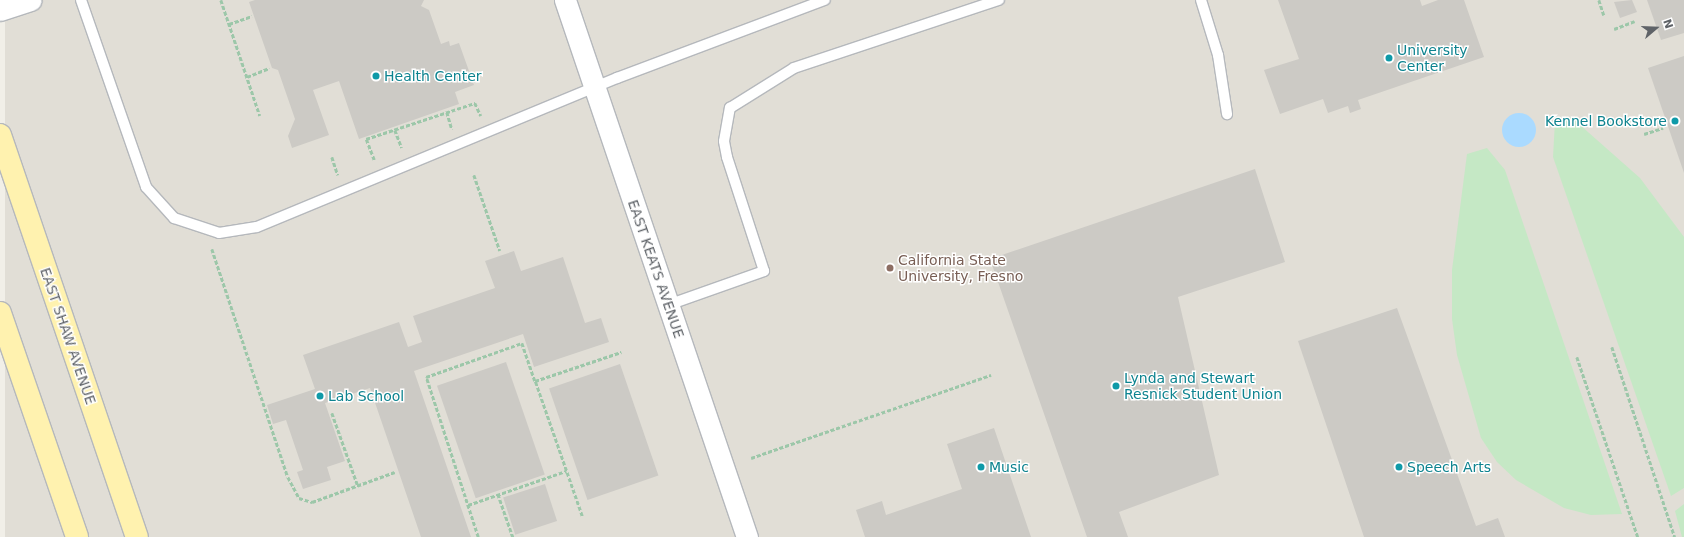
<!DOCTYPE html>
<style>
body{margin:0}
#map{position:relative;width:1684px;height:537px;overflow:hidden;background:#f1efe8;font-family:"DejaVu Sans",sans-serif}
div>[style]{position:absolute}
.education>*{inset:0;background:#e1ded6;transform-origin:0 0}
.green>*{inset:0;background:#c5e8c5}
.water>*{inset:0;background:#aadaff}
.round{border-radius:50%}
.building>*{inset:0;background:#cccac5;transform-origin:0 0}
.path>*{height:2.5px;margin-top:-1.25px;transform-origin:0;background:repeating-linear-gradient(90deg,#9cc7a9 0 4px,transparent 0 6px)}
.roads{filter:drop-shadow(1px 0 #b5b8bc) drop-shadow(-1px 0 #b5b8bc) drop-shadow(0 1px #b5b8bc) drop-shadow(0 -1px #b5b8bc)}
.service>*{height:10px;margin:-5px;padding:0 5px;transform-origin:5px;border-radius:5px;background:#fff}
.minor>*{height:21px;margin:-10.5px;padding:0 10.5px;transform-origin:10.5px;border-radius:10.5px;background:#fff}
.primary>*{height:22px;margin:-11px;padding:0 11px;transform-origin:11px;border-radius:11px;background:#fff2af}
.dots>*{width:11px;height:11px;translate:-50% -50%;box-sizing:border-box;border:2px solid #fff;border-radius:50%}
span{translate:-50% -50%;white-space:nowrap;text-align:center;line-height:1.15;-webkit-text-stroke:3px #fff;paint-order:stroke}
.culture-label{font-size:14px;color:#0d838f}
.left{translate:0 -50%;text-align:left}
.right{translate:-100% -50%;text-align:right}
.education-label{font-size:14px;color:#785e54}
.street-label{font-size:14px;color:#5f6368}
.north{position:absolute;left:1636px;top:8px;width:40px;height:40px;-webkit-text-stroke:3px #fff;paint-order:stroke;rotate:71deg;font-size:11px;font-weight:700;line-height:16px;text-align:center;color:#5f6368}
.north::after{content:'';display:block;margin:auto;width:14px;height:18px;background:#5f6368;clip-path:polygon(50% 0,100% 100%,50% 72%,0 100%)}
</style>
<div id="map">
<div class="education">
<div style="left:5px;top:0;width:1679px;height:567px"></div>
</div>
<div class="green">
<div style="clip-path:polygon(1571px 117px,1640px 178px,1684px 237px,1684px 488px,1671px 496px,1553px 157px,1555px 121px)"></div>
<div style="clip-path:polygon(1487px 148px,1505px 170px,1622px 514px,1591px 515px,1564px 508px,1516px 480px,1497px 462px,1481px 438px,1457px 355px,1452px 319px,1452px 270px,1467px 154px)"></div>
<div style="clip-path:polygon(1684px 504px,1684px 537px,1682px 537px,1675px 511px)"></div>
</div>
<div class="water">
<div class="round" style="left:1502px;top:113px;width:34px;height:34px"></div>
</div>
<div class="building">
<div style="clip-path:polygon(255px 0,424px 0,421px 6px,429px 10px,441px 44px,449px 41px,450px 46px,459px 43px,474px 85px,455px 92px,459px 104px,359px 139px,339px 81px,313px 90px,329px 135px,292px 148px,288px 136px,295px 119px,278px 70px,272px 68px,249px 2px)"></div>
<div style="clip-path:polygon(1278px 0,1420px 0,1422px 6px,1438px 0,1464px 0,1484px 57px,1358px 100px,1361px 109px,1350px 113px,1348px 106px,1328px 113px,1323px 99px,1280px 114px,1264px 70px,1299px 59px)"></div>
<div style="clip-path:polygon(1632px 0,1637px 12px,1620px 18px,1614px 2px)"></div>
<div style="clip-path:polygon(1647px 0,1684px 0,1684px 33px,1661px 40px)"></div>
<div style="clip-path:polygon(1684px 56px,1684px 173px,1648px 68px)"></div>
<div style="clip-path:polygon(1255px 169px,1285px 262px,1178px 297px,1219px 475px,1119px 512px,1128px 537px,1087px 537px,990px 259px)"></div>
<div style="clip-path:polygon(514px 251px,521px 271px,563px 257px,585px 323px,601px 318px,609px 342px,534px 367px,523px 334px,414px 371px,471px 537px,421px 537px,370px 388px,325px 403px,345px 461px,327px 467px,331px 480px,303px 489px,297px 472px,303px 470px,286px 420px,273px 424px,267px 405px,315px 389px,303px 355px,399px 322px,408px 347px,422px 342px,413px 316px,495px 288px,485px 261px)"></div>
<div style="clip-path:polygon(1397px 308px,1476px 526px,1498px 518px,1505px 537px,1364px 537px,1298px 341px)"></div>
<div style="left:506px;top:362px;width:119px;height:73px;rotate:71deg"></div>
<div style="left:620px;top:364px;width:118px;height:75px;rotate:71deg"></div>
<div style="clip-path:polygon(994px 428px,1031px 537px,865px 537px,856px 510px,882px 501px,886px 515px,962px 489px,947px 444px)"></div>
<div style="left:545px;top:484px;width:39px;height:44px;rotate:72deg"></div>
</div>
<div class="path">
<div style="left:221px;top:0;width:122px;rotate:71.4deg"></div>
<div style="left:1599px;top:0;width:16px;rotate:72deg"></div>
<div style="left:229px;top:24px;width:24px;rotate:-19deg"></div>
<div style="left:1614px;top:29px;width:22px;rotate:-21deg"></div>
<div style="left:247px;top:77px;width:24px;rotate:-22deg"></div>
<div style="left:447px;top:112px;width:18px;rotate:74deg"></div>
<div style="left:395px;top:130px;width:19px;rotate:69deg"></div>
<div style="left:1644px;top:134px;width:20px;rotate:-18deg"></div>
<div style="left:332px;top:157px;width:19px;rotate:72deg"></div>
<div style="left:374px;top:160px;width:22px;rotate:-111deg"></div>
<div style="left:366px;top:139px;width:115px;rotate:-18.3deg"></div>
<div style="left:475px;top:103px;width:14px;rotate:65deg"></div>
<div style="left:474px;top:175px;width:80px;rotate:71.1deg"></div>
<div style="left:212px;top:249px;width:240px;rotate:71.6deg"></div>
<div style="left:288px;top:477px;width:24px;rotate:62deg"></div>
<div style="left:299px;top:498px;width:14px;rotate:17deg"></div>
<div style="left:312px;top:502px;width:88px;rotate:-19.9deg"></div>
<div style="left:1612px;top:347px;width:200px;rotate:71.7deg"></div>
<div style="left:1577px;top:357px;width:190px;rotate:71.3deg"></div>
<div style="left:332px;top:413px;width:77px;rotate:70.4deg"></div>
<div style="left:751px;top:458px;width:254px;rotate:-19.1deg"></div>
<div style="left:498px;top:494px;width:46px;rotate:70.8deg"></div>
<div style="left:468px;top:505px;width:104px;rotate:-19.1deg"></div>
<div style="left:582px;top:516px;width:143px;rotate:-109.2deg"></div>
<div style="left:535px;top:381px;width:91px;rotate:-18.6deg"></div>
<div style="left:478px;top:537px;width:168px;rotate:-108deg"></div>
<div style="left:426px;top:377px;width:102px;rotate:-19.5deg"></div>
<div style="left:522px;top:343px;width:40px;rotate:71.1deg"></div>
</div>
<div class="roads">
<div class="service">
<div style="left:81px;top:0;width:198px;rotate:70.8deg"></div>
<div style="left:146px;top:187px;width:42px;rotate:47.9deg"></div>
<div style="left:174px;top:218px;width:47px;rotate:18.4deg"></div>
<div style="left:219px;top:233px;width:38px;rotate:-9deg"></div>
<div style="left:257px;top:227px;width:390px;rotate:-22.5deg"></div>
<div style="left:617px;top:78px;width:222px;rotate:-20.6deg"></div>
<div style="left:1201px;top:0;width:58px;rotate:72.8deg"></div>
<div style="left:1218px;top:55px;width:60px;rotate:81.3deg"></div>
<div style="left:668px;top:305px;width:102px;rotate:-19.5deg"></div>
<div style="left:764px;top:271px;width:120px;rotate:-108deg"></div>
<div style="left:727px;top:157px;width:16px;rotate:-101deg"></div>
<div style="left:724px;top:141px;width:34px;rotate:-80deg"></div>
<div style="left:730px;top:108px;width:75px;rotate:-32deg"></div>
<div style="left:794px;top:68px;width:216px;rotate:-18.4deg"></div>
</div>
<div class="minor">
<div style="left:565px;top:0;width:567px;rotate:71.28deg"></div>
<div style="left:0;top:10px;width:32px;rotate:-18deg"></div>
</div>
<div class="primary">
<div style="left:0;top:135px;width:425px;rotate:71.2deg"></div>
<div style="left:0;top:313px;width:237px;rotate:71deg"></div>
</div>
</div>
<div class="dots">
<div style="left:1389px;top:58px;background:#0f9aa8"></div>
<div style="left:376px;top:76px;background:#0f9aa8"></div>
<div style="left:1675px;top:121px;background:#0f9aa8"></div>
<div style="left:890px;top:268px;background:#8d6e63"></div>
<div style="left:1116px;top:386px;background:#0f9aa8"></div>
<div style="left:320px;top:396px;background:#0f9aa8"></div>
<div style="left:981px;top:467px;background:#0f9aa8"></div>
<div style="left:1399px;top:467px;background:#0f9aa8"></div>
</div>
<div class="culture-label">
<span class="left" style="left:1397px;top:58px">University<br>Center</span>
<span class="left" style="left:384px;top:76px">Health Center</span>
<span class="right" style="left:1667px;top:121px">Kennel Bookstore</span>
<span class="left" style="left:1124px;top:386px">Lynda and Stewart<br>Resnick Student Union</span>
<span class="left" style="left:328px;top:396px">Lab School</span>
<span class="left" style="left:989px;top:467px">Music</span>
<span class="left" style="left:1407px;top:467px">Speech Arts</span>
</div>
<div class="education-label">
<span class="left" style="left:898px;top:268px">California State<br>University, Fresno</span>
</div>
<div class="street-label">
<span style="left:656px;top:269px;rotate:71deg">EAST KEATS AVENUE</span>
<span style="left:68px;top:336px;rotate:71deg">EAST SHAW AVENUE</span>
</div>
<div class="north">N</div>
</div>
